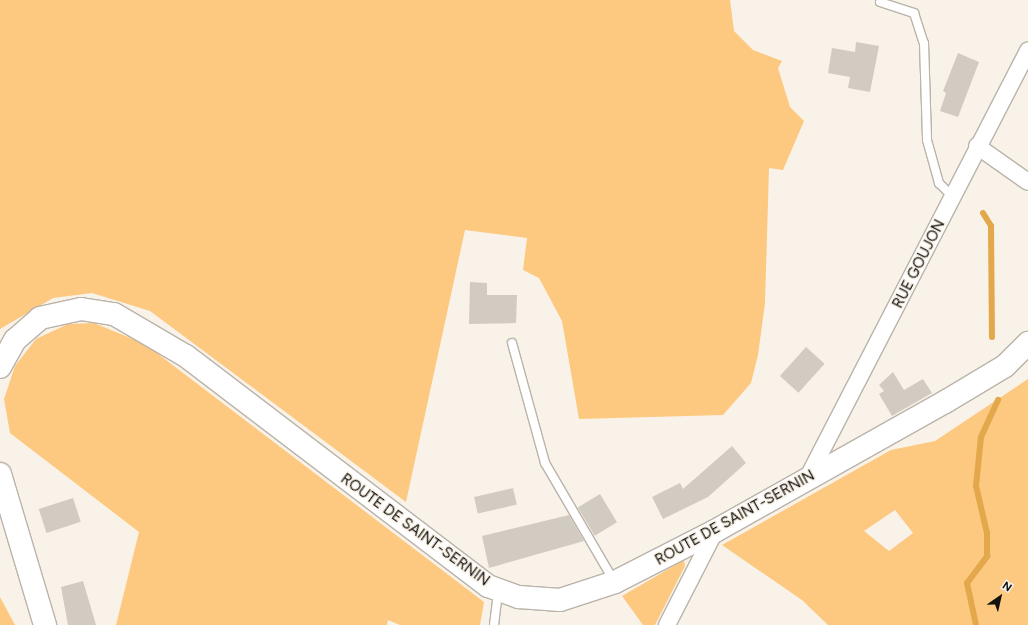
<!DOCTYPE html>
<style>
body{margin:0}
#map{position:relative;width:1028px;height:625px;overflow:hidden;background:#f9f2e8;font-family:Figtree,sans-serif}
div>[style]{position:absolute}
.green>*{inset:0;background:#fdc87f}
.stream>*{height:6px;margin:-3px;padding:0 3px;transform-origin:3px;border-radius:3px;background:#e3a74c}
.building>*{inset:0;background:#d2cbc1;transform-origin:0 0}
.roads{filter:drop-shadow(1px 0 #bab3aa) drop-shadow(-1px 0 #bab3aa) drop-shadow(0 1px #bab3aa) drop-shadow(0 -1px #bab3aa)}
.lane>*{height:8px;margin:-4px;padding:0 4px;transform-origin:4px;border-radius:4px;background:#fff}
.street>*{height:16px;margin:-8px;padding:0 8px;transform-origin:8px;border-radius:8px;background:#fff}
.secondary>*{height:22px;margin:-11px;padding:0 11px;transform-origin:11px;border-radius:11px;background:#fff}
span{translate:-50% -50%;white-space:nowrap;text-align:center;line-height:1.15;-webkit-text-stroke:3px #f9f2e8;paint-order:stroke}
.street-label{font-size:15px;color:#14120e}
.north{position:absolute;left:980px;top:577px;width:40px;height:40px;-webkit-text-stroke:3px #f9f2e8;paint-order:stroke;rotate:34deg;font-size:11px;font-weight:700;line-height:16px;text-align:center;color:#14120e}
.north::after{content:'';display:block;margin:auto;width:14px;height:18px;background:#14120e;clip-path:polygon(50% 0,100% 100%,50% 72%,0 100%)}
</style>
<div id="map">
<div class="green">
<div style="clip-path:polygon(0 0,730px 0,734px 31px,753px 50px,782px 61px,778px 68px,790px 107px,804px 121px,783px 170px,769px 168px,765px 303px,758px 355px,751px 383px,723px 415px,579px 419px,562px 321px,539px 278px,523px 270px,527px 238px,465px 230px,406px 502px,150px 311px,92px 293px,53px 298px,0 329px)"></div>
<div style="clip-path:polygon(94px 323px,145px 344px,484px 602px,480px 625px,400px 625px,388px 620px,387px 625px,116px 625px,139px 532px,10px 433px,4px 399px,15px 366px,36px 339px,68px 324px)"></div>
<div style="clip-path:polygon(evenodd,1028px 379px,1028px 625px,828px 625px,802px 600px,722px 545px,891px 450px,935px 441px,1028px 379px,895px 510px,913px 533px,889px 551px,864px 531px,895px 510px)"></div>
<div style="clip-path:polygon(684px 560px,685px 566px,655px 625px,643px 625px,622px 596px)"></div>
<div style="clip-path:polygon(0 597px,15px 625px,0 625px)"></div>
</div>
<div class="stream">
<div style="left:983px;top:213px;width:15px;rotate:58deg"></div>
<div style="left:991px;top:226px;width:111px;rotate:89.5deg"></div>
<div style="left:976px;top:625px;width:43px;rotate:-102.1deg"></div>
<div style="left:967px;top:583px;width:34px;rotate:-53deg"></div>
<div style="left:987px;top:556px;width:23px;rotate:-90deg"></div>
<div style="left:987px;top:533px;width:48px;rotate:-103.2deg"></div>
<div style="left:976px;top:486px;width:49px;rotate:-84.2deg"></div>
<div style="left:981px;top:437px;width:41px;rotate:-65.3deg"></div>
</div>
<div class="building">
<div style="clip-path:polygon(856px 42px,879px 46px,870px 92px,848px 88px,850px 77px,828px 73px,832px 48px,855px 52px)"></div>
<div style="clip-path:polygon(958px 53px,979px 62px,958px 117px,940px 111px,946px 93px,943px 91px)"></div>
<div style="clip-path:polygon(470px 282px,487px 283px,487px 295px,517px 295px,516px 323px,469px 324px)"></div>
<div style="left:806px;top:347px;width:25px;height:39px;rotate:42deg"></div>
<div style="clip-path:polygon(893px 372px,904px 390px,923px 379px,932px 393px,892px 416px,879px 394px,884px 391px,879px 385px)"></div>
<div style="clip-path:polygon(732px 446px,746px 463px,708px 497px,663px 519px,652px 497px,680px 483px,683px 489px)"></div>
<div style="left:513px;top:488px;width:17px;height:40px;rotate:77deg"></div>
<div style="left:600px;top:494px;width:33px;height:26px;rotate:59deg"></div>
<div style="left:73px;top:498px;width:25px;height:36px;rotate:72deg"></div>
<div style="clip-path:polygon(569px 515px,584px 541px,489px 568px,482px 536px)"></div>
<div style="clip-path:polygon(83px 581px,96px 625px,68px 625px,61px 587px)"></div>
</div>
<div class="roads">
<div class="lane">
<div style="left:880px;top:2px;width:36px;rotate:18deg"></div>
<div style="left:914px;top:13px;width:32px;rotate:72deg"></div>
<div style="left:924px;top:43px;width:97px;rotate:88.2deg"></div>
<div style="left:927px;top:140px;width:45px;rotate:74.4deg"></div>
<div style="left:939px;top:183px;width:20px;rotate:45deg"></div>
<div style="left:512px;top:343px;width:124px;rotate:74.6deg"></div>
<div style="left:545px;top:463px;width:137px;rotate:59.7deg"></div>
<div style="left:494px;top:625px;width:35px;rotate:-83deg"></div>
</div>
<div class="street">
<div style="left:977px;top:146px;width:62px;rotate:35.2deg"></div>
<div style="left:808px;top:477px;width:480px;rotate:-62.7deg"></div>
<div style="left:667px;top:625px;width:106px;rotate:-62.9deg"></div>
</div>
<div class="secondary">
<div style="left:0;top:367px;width:31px;rotate:-61deg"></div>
<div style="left:15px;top:340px;width:33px;rotate:-41deg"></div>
<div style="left:40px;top:318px;width:42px;rotate:-12.4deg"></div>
<div style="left:81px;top:309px;width:33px;rotate:9deg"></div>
<div style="left:114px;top:314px;width:83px;rotate:30.3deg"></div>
<div style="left:186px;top:356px;width:380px;rotate:37.3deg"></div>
<div style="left:488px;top:586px;width:33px;rotate:20deg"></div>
<div style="left:519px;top:597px;width:41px;rotate:4.2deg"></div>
<div style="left:560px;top:600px;width:58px;rotate:-18.1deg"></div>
<div style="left:615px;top:582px;width:112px;rotate:-27deg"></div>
<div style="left:715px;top:531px;width:264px;rotate:-29.3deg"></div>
<div style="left:945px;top:402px;width:70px;rotate:-31deg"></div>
<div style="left:1005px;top:366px;width:33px;rotate:-45deg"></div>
<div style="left:0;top:474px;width:158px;rotate:73.4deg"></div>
</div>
</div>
<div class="street-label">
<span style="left:919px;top:264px;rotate:-63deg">RUE GOUJON</span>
<span style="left:735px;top:518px;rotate:-29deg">ROUTE DE SAINT-SERNIN</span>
<span style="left:415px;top:530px;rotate:36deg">ROUTE DE SAINT-SERNIN</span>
</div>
<div class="north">N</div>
</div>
